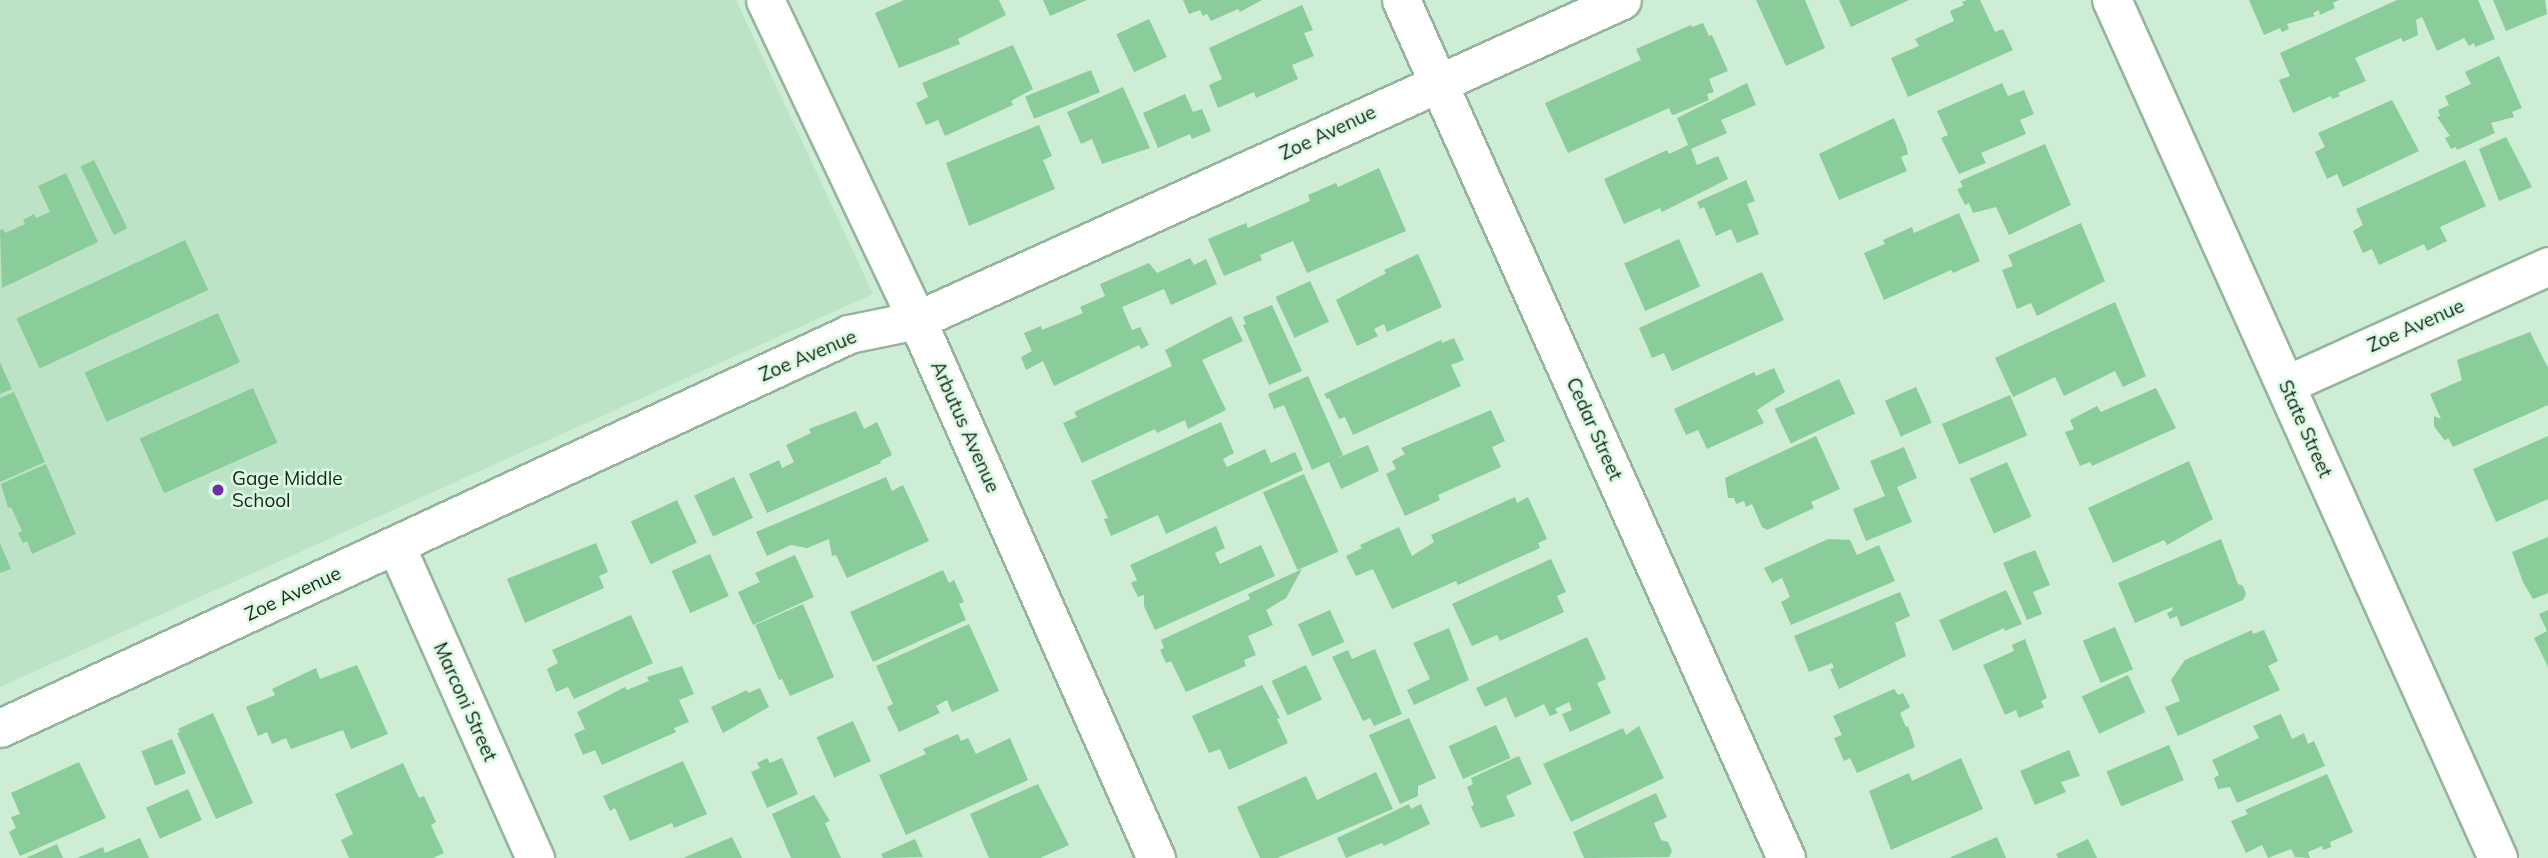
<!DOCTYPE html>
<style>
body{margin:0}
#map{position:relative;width:2548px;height:858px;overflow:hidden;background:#cdedd4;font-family:Mulish,sans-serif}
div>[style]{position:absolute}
.built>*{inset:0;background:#bde3c6}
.building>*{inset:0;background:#8bcc9b;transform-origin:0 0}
.roads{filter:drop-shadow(2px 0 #96b49d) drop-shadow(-2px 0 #96b49d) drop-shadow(0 2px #96b49d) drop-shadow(0 -2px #96b49d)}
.minor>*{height:37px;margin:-18.5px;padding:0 18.5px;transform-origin:18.5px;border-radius:18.5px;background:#fff}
.secondary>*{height:38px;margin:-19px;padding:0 19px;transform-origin:19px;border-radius:19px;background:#fff}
.dots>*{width:19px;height:19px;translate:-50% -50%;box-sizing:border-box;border:4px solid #dafae1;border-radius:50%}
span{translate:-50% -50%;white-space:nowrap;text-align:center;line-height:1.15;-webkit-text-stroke:5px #dafae1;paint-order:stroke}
.street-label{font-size:19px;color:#18231a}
.poi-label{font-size:19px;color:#18231a}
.left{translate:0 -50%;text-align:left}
</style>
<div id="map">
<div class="built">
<div style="clip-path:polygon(0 0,736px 0,873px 294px,0 687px)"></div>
</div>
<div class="building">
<div style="clip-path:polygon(904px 0,999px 0,1006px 15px,958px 39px,960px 44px,899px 68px,875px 13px)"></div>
<div style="clip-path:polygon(1043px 0,1087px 0,1050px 16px)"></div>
<div style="clip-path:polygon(1183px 0,1262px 0,1240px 12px,1238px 9px,1211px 21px,1207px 14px,1203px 16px,1200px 10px,1189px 14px)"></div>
<div style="clip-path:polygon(1756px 0,1805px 0,1825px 48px,1786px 66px)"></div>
<div style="clip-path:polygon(1839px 0,1909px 0,1851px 27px)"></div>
<div style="clip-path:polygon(1967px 0,1980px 0,1995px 32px,2003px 29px,2013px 50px,1908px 97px,1891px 58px,1919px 46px,1915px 39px,1954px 21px,1950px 11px,1964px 5px,1962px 2px)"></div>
<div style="clip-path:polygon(2249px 0,2339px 0,2333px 3px,2335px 8px,2320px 15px,2319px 10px,2313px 13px,2315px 16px,2287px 24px,2289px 29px,2282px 32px,2280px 28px,2264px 35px)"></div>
<div style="clip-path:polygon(2397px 0,2478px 0,2495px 39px,2475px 47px,2474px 43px,2469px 46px,2464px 38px,2437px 51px,2422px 17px,2416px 20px,2418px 35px,2403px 42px,2401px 38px,2355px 58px,2366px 81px,2338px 93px,2340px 96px,2332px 99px,2331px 96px,2293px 113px,2279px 80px,2290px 76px,2280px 53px)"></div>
<div style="clip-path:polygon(2493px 0,2545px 0,2547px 14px,2506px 31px)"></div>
<div style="clip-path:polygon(1302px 5px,1313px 30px,1304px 33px,1314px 56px,1292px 65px,1298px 79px,1256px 98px,1254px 92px,1218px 108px,1209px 85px,1222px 79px,1209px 48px)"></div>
<div style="left:1149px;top:19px;width:42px;height:36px;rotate:65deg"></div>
<div style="clip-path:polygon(1703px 23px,1709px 36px,1712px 35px,1728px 71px,1709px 79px,1714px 92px,1707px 94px,1709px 100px,1676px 114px,1672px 115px,1669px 108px,1568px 153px,1545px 103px,1641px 60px,1636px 49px,1691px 25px,1692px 27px)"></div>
<div style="clip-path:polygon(1013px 45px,1033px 89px,1011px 101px,1013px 105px,945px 136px,938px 120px,926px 125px,916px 103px,928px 97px,922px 83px)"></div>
<div style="clip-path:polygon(2499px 56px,2522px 108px,2512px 112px,2514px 117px,2491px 123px,2495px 133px,2457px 150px,2456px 147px,2451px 149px,2445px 138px,2450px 136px,2437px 117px,2440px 116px,2438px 110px,2449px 105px,2445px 96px,2471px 84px,2465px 72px)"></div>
<div style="left:1091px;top:70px;width:24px;height:71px;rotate:68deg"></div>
<div style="clip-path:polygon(1747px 83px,1756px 105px,1721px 120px,1727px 133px,1691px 149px,1697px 165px,1718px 156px,1728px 179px,1662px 212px,1660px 208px,1624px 224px,1604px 179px,1667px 150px,1669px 154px,1688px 145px,1677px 118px)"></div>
<div style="clip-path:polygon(2002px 83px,2008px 96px,2024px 90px,2034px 114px,2020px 120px,2026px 134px,1981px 153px,1986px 163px,1959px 174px,1941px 138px,1948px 135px,1937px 111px)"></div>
<div style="clip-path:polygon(1123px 87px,1150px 148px,1102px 164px,1092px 139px,1081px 144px,1067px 112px)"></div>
<div style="clip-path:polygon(1185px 94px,1193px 112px,1202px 109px,1211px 131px,1192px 139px,1190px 134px,1158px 148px,1143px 113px)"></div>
<div style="clip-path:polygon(2392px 100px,2419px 151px,2343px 187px,2337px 174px,2327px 179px,2315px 152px,2325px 147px,2318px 133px)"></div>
<div style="clip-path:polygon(1894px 118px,1906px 146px,1908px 154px,1901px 157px,1907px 171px,1839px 200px,1819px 154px)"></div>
<div style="clip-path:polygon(1039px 125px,1052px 156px,1043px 160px,1055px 189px,969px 226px,946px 163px)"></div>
<div style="clip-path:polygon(2506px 137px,2532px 187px,2499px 201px,2479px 149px)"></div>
<div style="clip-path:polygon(2045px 144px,2071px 205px,2009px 235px,1996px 207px,1973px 213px,1969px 203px,1965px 205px,1957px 189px,1963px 187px,1960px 181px)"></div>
<div style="left:94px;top:160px;width:76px;height:15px;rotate:64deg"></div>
<div style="clip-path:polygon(2465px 160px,2486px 206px,2440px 227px,2447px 241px,2427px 251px,2424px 244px,2379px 265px,2372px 249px,2363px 253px,2353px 231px,2363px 225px,2356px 209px)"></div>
<div style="clip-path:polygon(1379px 168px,1406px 231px,1307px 273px,1293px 241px,1260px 255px,1262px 260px,1224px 276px,1208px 239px,1246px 223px,1248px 228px,1310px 201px,1308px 195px,1336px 183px,1338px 187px)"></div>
<div style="clip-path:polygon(66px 173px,98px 242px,2px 288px,0 230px,3px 229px,5px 233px,25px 224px,23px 220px,34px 214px,36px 218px,50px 212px,38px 186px)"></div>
<div style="clip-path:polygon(1746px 180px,1755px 201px,1747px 204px,1759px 234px,1737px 243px,1731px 229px,1716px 236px,1704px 207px,1700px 209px,1697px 202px)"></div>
<div style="clip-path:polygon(1959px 213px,1980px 261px,1953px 273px,1951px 270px,1884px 300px,1864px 253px,1885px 244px,1883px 240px,1912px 227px,1914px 233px)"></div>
<div style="clip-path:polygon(2081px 223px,2105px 281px,2037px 316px,2031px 303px,2017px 309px,2002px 270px,2013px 266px,2008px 255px)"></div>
<div style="left:1679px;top:239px;width:52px;height:60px;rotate:66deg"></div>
<div style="left:185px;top:240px;width:55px;height:186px;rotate:65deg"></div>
<div style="clip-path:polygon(1418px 254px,1442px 307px,1387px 332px,1384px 324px,1374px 329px,1378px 336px,1357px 346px,1336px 300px,1386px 273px,1384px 270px)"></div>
<div style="clip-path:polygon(1190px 258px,1194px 265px,1206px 259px,1217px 284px,1171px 305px,1164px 289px,1122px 307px,1132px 330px,1140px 327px,1149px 345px,1141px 349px,1139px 345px,1054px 386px,1043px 361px,1026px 370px,1021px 357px,1032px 351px,1024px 333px,1041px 326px,1042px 330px,1083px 313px,1080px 307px,1105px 296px,1100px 284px,1149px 263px,1157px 273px)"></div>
<div style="clip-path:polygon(1762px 272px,1784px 320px,1672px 371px,1664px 353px,1652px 358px,1639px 328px)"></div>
<div style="left:1310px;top:281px;width:45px;height:38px;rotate:65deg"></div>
<div style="clip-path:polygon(2115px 302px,2146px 376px,2123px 387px,2115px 371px,2064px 396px,2055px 377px,2013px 397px,1995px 358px)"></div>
<div style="clip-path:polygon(1272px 305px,1302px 371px,1269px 385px,1243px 325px,1246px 324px,1243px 317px)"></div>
<div style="left:218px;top:313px;width:54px;height:146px;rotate:66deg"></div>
<div style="clip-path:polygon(1231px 316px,1243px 341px,1202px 360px,1226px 410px,1188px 429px,1185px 420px,1157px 433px,1155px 429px,1082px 463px,1063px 423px,1077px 417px,1074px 412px,1172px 366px,1165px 350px)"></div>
<div style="clip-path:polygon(2530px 332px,2548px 368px,2548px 405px,2453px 447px,2448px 438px,2445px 441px,2434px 426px,2434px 416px,2441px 419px,2430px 394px,2462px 380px,2457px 360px)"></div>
<div style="clip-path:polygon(1454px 338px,1464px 360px,1451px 365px,1461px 386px,1353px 435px,1345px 417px,1339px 419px,1329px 398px,1327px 399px,1324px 394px,1441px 340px,1442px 343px)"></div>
<div style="clip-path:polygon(0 362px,12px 389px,0 394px)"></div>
<div style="clip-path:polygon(1774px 368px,1785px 392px,1757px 410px,1764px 423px,1707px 449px,1698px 430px,1686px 435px,1674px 409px,1754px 372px,1756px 376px)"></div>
<div style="clip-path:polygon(1308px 376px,1343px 455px,1333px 460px,1368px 445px,1379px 471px,1341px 489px,1329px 462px,1312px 470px,1284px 405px,1274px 409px,1268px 394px)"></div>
<div style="left:1839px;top:379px;width:38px;height:71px;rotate:65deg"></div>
<div style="left:1916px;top:387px;width:39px;height:34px;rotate:66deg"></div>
<div style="left:253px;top:388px;width:60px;height:124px;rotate:66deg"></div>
<div style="clip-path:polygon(2156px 388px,2176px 428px,2092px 466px,2090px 462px,2080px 466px,2065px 432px,2074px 429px,2070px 420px,2097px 406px,2101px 412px)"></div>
<div style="clip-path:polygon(14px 392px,45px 462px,0 482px,0 398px)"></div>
<div style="left:2010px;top:395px;width:44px;height:74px;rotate:67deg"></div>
<div style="clip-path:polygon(1491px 410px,1505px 441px,1492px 447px,1501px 467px,1438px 495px,1440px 500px,1405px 516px,1386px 474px,1396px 469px,1392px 461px,1405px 454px,1401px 448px)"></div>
<div style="clip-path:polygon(856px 411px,864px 429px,877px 422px,892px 455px,880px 461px,881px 463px,767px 513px,749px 474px,779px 460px,782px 468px,794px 462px,786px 445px,811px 433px,809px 429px)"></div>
<div style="clip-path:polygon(1221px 422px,1234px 453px,1223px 459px,1227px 467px,1265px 449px,1271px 463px,1295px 452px,1303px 470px,1166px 534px,1158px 515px,1111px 536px,1104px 519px,1108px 518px,1091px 481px)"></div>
<div style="clip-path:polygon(1816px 436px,1840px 489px,1811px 502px,1814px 508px,1767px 530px,1762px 527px,1752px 504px,1746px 507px,1744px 501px,1736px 504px,1734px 498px,1728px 498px,1725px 478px)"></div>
<div style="clip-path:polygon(2548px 436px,2548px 499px,2496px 522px,2473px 469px)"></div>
<div style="clip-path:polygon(1904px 447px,1917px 478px,1897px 487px,1912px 522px,1866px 541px,1853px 509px,1885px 496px,1870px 461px)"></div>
<div style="clip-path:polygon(2189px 461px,2213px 519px,2167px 545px,2164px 540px,2113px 563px,2088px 508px)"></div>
<div style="left:2007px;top:462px;width:60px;height:41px;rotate:66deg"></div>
<div style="clip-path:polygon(46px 464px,76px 534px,32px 554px,27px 541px,23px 543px,18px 533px,22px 531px,11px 507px,8px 508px,1px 484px)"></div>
<div style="left:1304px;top:474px;width:85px;height:45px;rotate:66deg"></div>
<div style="left:734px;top:477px;width:45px;height:44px;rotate:65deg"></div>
<div style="clip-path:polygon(886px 477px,892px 491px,903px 485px,929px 541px,847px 578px,836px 555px,832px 556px,829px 539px,807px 548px,791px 545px,767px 556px,756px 532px)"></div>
<div style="clip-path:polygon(1515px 497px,1517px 503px,1528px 497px,1547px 539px,1538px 543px,1540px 548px,1458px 585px,1456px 581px,1392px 609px,1373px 569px,1356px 576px,1346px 556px,1362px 548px,1360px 545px,1399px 527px,1412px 556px,1434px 542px,1431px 535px)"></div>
<div style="left:677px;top:500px;width:47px;height:51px;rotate:65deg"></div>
<div style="clip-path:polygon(1216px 526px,1225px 548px,1215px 553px,1220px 564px,1261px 545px,1275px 576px,1155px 630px,1144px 606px,1144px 595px,1138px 597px,1131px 583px,1137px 580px,1130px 565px)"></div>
<div style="clip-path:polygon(2548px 537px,2548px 593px,2533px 599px,2523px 582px,2512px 552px)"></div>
<div style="clip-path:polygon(1828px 539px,1850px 540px,1857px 555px,1879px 545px,1895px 581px,1791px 625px,1781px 602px,1790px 597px,1782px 578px,1772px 583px,1764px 568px)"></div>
<div style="clip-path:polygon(2221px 539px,2238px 584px,2243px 586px,2246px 594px,2243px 600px,2181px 627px,2177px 616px,2170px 619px,2167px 613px,2173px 610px,2172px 607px,2135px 623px,2118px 583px)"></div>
<div style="clip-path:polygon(0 543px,11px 569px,0 573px)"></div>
<div style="clip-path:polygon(596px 543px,608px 572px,599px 576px,604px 588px,525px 623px,507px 579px)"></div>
<div style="clip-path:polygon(2035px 550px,2050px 585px,2033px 592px,2042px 614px,2027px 620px,2003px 563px)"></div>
<div style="left:710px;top:554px;width:46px;height:42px;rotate:66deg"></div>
<div style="clip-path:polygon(795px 555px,814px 597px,753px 625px,738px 592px,760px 582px,755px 573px)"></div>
<div style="clip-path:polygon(1551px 559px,1566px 592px,1557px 596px,1564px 612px,1500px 641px,1497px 635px,1472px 646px,1452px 604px)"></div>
<div style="clip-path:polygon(1302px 569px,1286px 598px,1266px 610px,1273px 625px,1248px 636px,1256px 655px,1244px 660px,1246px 666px,1186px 692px,1171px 661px,1166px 663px,1160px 650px,1164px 648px,1161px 640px,1250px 599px,1248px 594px)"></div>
<div style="clip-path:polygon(943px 570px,949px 583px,954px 580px,964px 602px,959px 604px,966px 620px,873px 662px,850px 612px)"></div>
<div style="clip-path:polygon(2006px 590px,2022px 624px,2005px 631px,2004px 628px,1953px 651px,1939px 620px)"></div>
<div style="clip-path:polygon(1900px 592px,1910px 616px,1895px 623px,1906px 656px,1839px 689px,1830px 669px,1834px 668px,1832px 663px,1809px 672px,1794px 636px)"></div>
<div style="clip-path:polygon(803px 604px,834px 677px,790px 696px,782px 679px,779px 680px,755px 625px)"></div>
<div style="left:1330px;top:610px;width:35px;height:35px;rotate:66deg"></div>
<div style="clip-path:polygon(2548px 610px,2548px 667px,2534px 638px,2547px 631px,2539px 614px)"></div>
<div style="clip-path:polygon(631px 615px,653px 663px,574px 699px,568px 687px,556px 692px,547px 669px,558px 663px,552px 650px)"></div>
<div style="clip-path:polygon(969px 624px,999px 691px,952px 712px,947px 700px,936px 706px,940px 713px,899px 732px,887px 707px,893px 704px,876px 666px)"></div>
<div style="left:2115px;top:627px;width:46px;height:35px;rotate:67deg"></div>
<div style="clip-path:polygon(1449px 628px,1469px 680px,1414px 705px,1407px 690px,1430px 679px,1413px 643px)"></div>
<div style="clip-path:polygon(2252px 630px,2253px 634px,2264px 630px,2278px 661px,2268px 666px,2280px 690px,2178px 736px,2165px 707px,2180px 701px,2171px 680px,2185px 660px)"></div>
<div style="clip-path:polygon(1587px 637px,1606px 679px,1597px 683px,1611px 713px,1570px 732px,1562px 714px,1572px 710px,1569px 702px,1555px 709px,1558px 713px,1550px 716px,1544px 704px,1515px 718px,1506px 697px,1485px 707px,1476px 688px)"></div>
<div style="clip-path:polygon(2025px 639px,2047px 698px,2041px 701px,2044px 707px,2019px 718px,2016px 710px,2005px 715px,1983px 665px,2014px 651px,2012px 645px)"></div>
<div style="clip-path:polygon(1375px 649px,1402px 714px,1374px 726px,1370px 718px,1363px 721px,1332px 657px,1348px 650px,1352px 659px)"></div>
<div style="clip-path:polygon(357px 665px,388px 734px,351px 749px,343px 730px,291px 749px,286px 738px,272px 744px,267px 732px,258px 736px,246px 707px,275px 695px,272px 689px,316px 668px,320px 679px)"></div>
<div style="left:1306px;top:665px;width:38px;height:38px;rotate:65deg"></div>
<div style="clip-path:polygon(682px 666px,694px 694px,679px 700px,689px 722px,674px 728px,676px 732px,602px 765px,595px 750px,583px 755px,574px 734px,585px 729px,577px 712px,625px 687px,627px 690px,649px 681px,647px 677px)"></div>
<div style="left:2128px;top:675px;width:41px;height:51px;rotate:65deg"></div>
<div style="clip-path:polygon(1262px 685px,1280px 718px,1277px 719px,1288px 743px,1229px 770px,1220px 749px,1209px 753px,1192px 716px)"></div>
<div style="clip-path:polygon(760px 688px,769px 707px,723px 733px,711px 707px,747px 690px,748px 693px)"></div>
<div style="clip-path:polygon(1894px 689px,1898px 695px,1903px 693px,1910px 707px,1900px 713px,1906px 727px,1908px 726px,1915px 747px,1857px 773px,1850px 758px,1844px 761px,1834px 738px,1842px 735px,1833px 716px)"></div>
<div style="clip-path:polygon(213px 713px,253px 803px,216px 819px,177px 733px,180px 732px,178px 729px)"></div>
<div style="clip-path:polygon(2281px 714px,2292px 739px,2304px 733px,2308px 744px,2314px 741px,2325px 766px,2237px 803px,2230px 787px,2218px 789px,2214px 778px,2219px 775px,2212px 760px,2259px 738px,2253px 726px)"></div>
<div style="clip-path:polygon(1409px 718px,1436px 778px,1418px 786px,1418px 796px,1400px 804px,1369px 735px)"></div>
<div style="left:853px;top:721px;width:44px;height:40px;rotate:66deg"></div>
<div style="left:1496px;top:725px;width:36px;height:52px;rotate:66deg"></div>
<div style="clip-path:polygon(1639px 726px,1664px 778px,1571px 822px,1543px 764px,1623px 728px,1626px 735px)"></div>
<div style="clip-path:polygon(958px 734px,961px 741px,968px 738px,976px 754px,1010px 738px,1028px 780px,906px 835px,879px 775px,926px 754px,923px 749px)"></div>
<div style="left:172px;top:739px;width:37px;height:33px;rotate:68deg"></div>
<div style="left:2169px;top:745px;width:38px;height:68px;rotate:67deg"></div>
<div style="clip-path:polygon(2069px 750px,2080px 776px,2061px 782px,2066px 792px,2035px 805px,2020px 771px)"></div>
<div style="clip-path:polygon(1519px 756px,1532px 784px,1506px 796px,1515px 816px,1481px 828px,1471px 807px,1474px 805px,1467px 787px,1473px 784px,1471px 778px)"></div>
<div style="clip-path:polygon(767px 758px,770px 763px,782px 758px,798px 794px,767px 808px,751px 772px,760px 768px,757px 763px)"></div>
<div style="clip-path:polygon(1961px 758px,1983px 809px,1891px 850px,1869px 791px,1909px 773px,1912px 781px)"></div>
<div style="clip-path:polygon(683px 761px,707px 814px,674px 828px,672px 823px,630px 841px,615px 808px,610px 811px,603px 796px)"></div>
<div style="clip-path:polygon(79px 762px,106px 818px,20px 856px,9px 832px,16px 828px,11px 817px,20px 814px,11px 793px)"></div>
<div style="clip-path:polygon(403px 763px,419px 798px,424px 796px,436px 822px,431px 825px,444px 853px,433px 858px,349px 858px,341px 840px,353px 834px,335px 794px)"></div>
<div style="clip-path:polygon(1376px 772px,1393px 809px,1277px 858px,1260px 858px,1237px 807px,1306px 776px,1317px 800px)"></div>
<div style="clip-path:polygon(2327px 774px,2353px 832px,2330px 842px,2331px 847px,2323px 850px,2322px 846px,2308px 852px,2310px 858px,2295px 857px,2291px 849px,2268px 858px,2262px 845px,2246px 853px,2231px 821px,2248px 814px,2245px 810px)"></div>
<div style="clip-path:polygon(1038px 784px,1069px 845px,1040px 858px,989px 858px,970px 814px)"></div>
<div style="left:188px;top:789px;width:34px;height:46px;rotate:66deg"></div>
<div style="clip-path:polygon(1656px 793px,1667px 817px,1654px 823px,1661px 840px,1668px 842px,1672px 851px,1669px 857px,1584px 858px,1573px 832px)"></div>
<div style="clip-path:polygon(814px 795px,830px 821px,825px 823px,841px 858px,791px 858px,772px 814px)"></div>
<div style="clip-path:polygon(1409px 804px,1411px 809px,1421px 804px,1430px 824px,1384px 846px,1382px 843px,1346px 858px,1337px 838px)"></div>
<div style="clip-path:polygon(732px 837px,742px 858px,683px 858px)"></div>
<div style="clip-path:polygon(1997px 837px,2006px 858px,1949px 858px)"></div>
<div style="clip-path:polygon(140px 838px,149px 858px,77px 858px,103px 847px,105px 853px)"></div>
<div style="clip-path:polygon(915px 839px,923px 857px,883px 858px,881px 854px)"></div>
<div style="clip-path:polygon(2088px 839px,2097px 858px,2058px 858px,2056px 854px)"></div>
<div style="clip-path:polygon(57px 844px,63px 858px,26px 858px)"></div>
</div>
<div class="roads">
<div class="minor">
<div style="left:765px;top:0;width:354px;rotate:64.6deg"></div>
<div style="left:917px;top:320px;width:589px;rotate:66.05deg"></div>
<div style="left:1401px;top:0;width:940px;rotate:65.83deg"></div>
<div style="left:2285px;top:385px;width:289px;rotate:-24.3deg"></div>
<div style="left:396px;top:546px;width:342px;rotate:66deg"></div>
<div style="left:0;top:728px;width:936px;rotate:-24.89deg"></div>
<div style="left:849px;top:334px;width:69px;rotate:-11.6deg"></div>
<div style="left:917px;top:320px;width:774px;rotate:-24.41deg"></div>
</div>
<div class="secondary">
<div style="left:2112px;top:0;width:941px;rotate:65.78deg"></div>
</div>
</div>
<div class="dots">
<div style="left:218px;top:490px;background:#702ea2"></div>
</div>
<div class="street-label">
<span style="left:1328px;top:133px;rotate:-25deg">Zoe Avenue</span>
<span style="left:2416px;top:326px;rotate:-24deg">Zoe Avenue</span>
<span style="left:808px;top:356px;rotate:-23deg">Zoe Avenue</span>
<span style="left:965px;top:427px;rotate:66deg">Arbutus Avenue</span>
<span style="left:1594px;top:429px;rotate:66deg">Cedar Street</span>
<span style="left:2305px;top:429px;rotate:66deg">State Street</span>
<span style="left:293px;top:594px;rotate:-25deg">Zoe Avenue</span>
<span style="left:465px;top:702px;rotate:66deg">Marconi Street</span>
</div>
<div class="poi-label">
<span class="left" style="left:232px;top:490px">Gage Middle<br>School</span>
</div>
</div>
